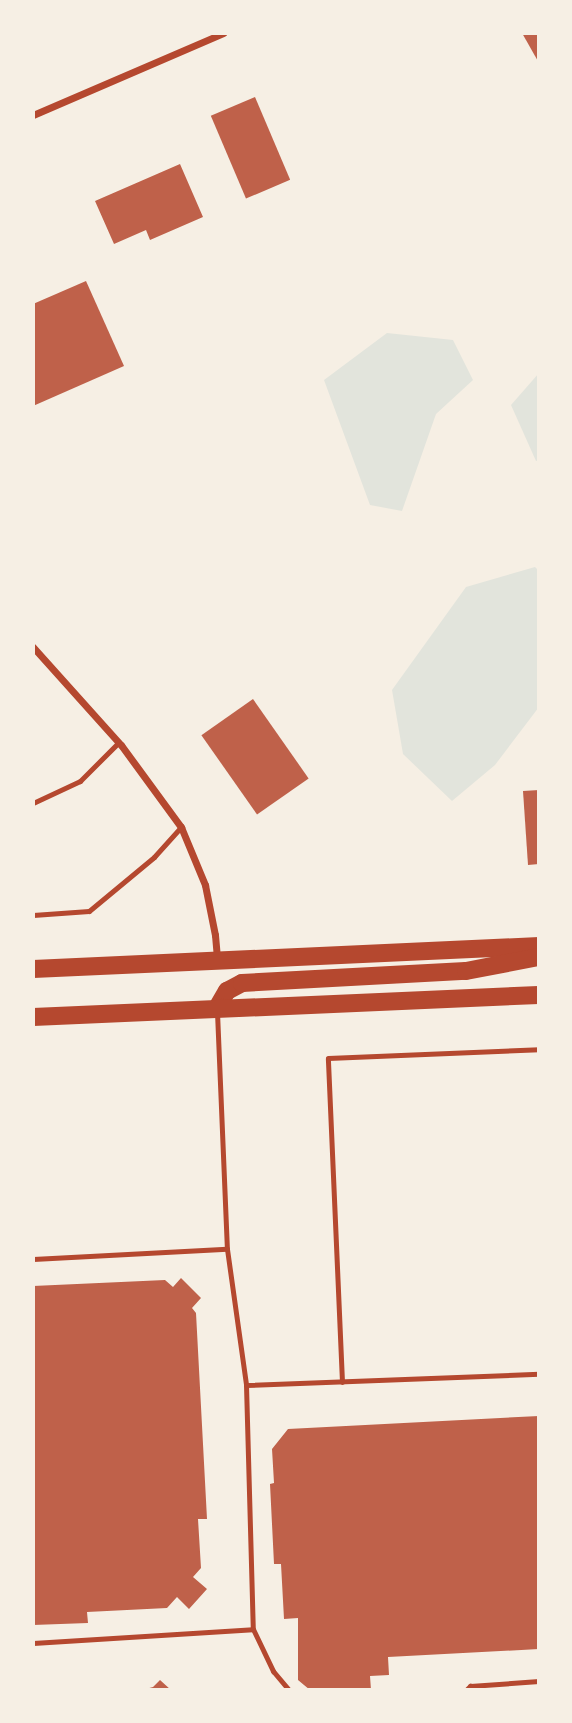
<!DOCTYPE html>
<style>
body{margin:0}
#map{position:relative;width:572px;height:1723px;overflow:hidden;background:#f6efe4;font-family:"Sofia Sans Condensed",sans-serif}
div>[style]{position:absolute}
.green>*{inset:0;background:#e2e4dc}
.building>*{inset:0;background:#bf614a;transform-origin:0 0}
.service>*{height:5px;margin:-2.5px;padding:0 2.5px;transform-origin:2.5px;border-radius:2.5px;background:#b5482f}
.minor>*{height:7px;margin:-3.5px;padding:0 3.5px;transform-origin:3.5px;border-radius:3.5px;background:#b5482f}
.primary>*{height:18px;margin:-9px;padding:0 9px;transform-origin:9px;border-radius:9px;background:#b5482f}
span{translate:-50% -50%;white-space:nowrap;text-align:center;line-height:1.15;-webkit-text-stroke:7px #f6efe4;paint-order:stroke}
.frame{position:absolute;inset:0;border:35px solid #f6efe4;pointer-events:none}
</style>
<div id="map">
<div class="green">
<div style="clip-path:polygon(387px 333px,453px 340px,473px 380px,436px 414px,402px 511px,370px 505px,324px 380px)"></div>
<div style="clip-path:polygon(539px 373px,539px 460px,536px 461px,511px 405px)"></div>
<div style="clip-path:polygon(535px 567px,539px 571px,539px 707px,495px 765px,452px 801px,403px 754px,392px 690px,466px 587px)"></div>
</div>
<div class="building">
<div style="clip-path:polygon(522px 33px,539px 33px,539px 63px)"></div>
<div style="left:255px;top:97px;width:90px;height:48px;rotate:67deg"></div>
<div style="clip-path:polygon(180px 164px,203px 217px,150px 240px,146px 230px,114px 244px,95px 201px)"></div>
<div style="clip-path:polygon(86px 281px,124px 366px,33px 406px,33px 304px)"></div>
<div style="left:253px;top:699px;width:97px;height:63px;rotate:55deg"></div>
<div style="clip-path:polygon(539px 790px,539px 864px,528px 865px,523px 791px)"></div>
<div style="clip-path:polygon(181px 1278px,201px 1298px,192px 1308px,196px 1313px,207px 1519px,198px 1519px,201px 1568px,193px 1577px,207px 1589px,189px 1609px,177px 1597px,167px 1608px,87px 1612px,88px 1623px,33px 1625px,33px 1286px,165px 1280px,173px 1287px)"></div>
<div style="clip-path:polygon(539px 1416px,539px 1649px,388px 1657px,389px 1675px,370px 1676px,371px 1690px,310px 1690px,298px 1680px,298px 1618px,284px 1619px,281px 1564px,274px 1564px,270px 1484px,274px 1483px,272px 1449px,288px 1429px)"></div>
<div style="clip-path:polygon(160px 1680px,171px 1690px,142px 1690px,153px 1687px)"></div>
</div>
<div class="service">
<div style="left:33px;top:803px;width:52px;rotate:-25.1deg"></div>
<div style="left:80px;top:781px;width:55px;rotate:-45deg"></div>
<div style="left:33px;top:915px;width:56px;rotate:-4.1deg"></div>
<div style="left:89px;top:911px;width:85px;rotate:-39.7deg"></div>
<div style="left:154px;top:857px;width:40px;rotate:-48deg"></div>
<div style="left:217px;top:1012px;width:237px;rotate:87.6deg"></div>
<div style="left:227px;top:1249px;width:137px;rotate:82deg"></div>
<div style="left:246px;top:1385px;width:244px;rotate:88.4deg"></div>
<div style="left:33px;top:1259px;width:194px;rotate:-3deg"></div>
<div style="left:342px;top:1382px;width:324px;rotate:-92.5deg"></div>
<div style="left:328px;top:1058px;width:211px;rotate:-2.4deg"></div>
<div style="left:246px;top:1385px;width:293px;rotate:-2.2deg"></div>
<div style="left:33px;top:1643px;width:220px;rotate:-3.6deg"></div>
<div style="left:253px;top:1629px;width:47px;rotate:64.5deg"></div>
<div style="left:273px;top:1671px;width:25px;rotate:50deg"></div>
<div style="left:466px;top:1690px;width:6px;rotate:-45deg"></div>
<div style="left:470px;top:1686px;width:69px;rotate:-4.1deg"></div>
</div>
<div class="minor">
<div style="left:33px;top:115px;width:207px;rotate:-23.3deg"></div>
<div style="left:33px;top:647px;width:132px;rotate:48.1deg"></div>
<div style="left:121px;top:745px;width:102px;rotate:53.8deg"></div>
<div style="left:181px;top:827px;width:63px;rotate:67.5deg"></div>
<div style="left:205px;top:885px;width:51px;rotate:78.7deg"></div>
<div style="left:215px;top:935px;width:23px;rotate:85deg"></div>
</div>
<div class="primary">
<div style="left:33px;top:969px;width:507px;rotate:-2.6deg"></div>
<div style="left:217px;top:1008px;width:20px;rotate:-60deg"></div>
<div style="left:227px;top:991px;width:17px;rotate:-28deg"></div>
<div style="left:242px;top:983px;width:224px;rotate:-3.1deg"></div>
<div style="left:466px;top:971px;width:74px;rotate:-10.9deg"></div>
<div style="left:33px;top:1017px;width:506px;rotate:-2.49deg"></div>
</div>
<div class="frame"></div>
</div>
